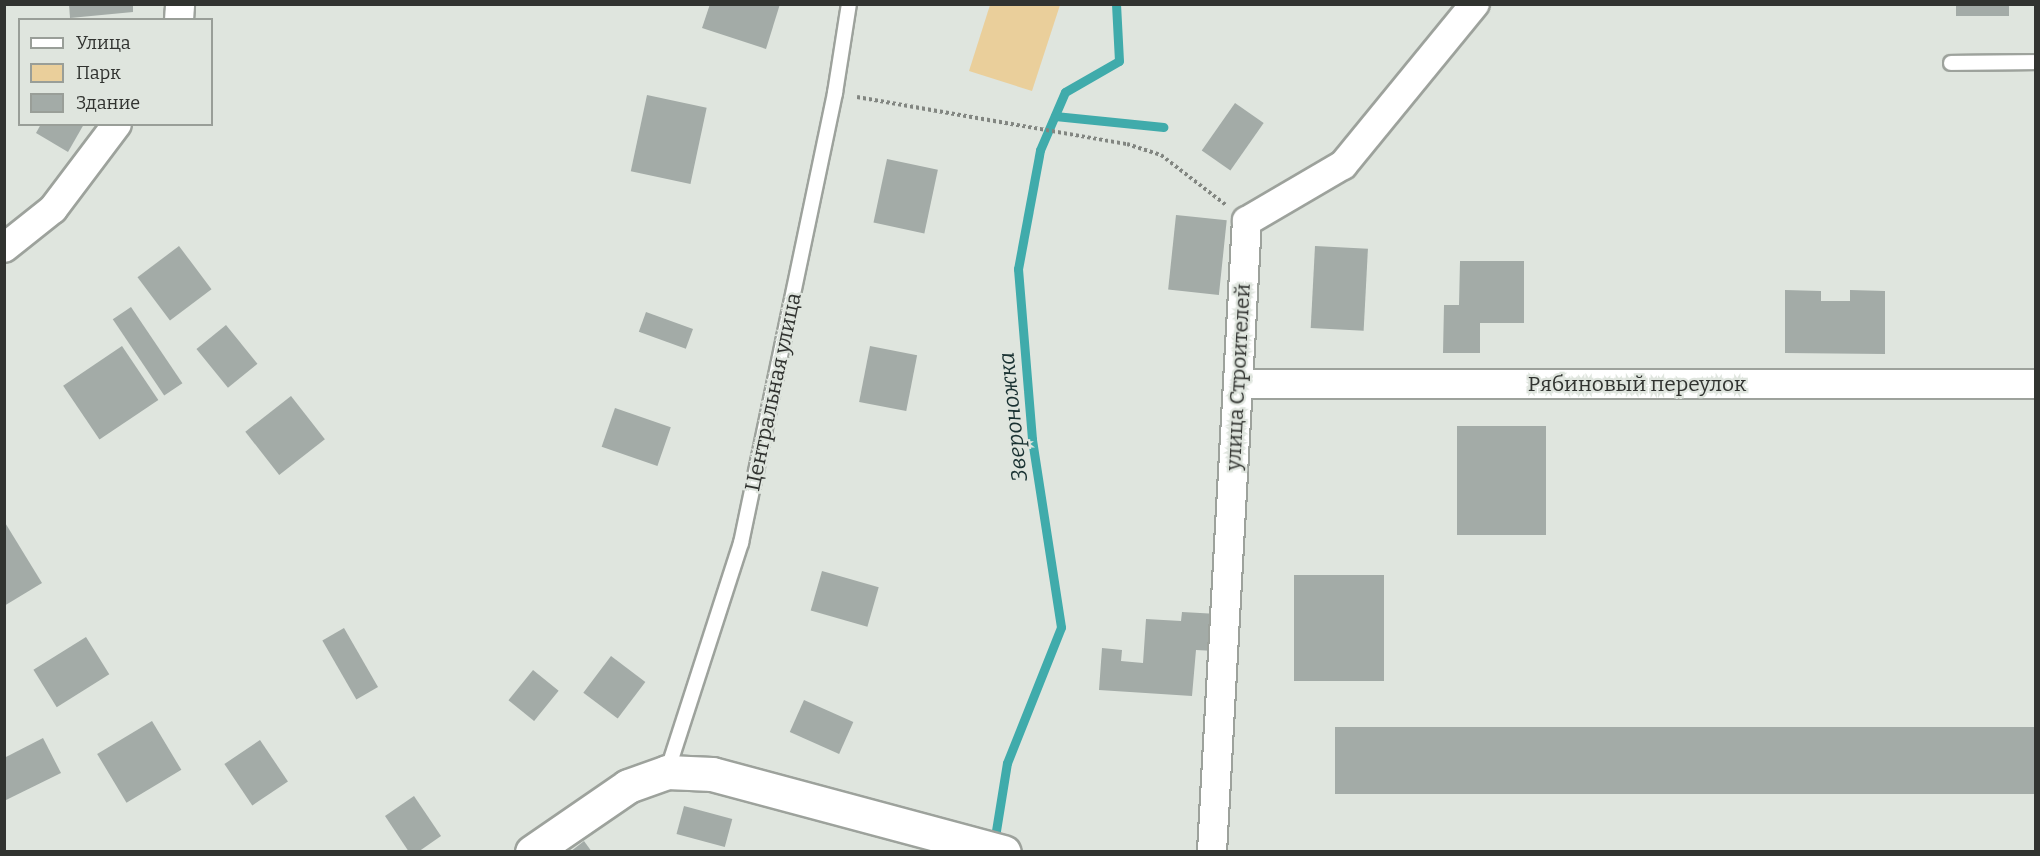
<!DOCTYPE html>
<meta charset="utf-8">
<style>
body{margin:0}
#map{position:relative;width:2040px;height:856px;overflow:hidden;background:#dfe5de;font-family:Bitter,serif}
div>[style]{position:absolute}
.green>*{inset:0;background:#eacf9b}
.stream>*{height:9px;margin:-4.5px;padding:0 4.5px;transform-origin:4.5px;border-radius:4.5px;background:#40abab}
.building>*{inset:0;background:#a3aba7;transform-origin:0 0}
.path>*{height:4px;margin-top:-2px;transform-origin:0;background:repeating-linear-gradient(90deg,#828681 0 3px,transparent 0 6px)}
.roads{filter:drop-shadow(2px 0 #9da29c) drop-shadow(-2px 0 #9da29c) drop-shadow(0 2px #9da29c) drop-shadow(0 -2px #9da29c)}
.lane>*{height:14px;margin:-7px;padding:0 7px;transform-origin:7px;border-radius:7px;background:#fff}
.street>*{height:28px;margin:-14px;padding:0 14px;transform-origin:14px;border-radius:14px;background:#fff}
.secondary>*{height:33px;margin:-16.5px;padding:0 16.5px;transform-origin:16.5px;border-radius:16.5px;background:#fff}
span{translate:-50% -50%;white-space:nowrap;text-align:center;line-height:1.15;-webkit-text-stroke:4.5px #dfe5de;paint-order:stroke}
.street-label{font-size:21px;color:#313330}
.water-label{font-size:22px;color:#1a3232;font-style:italic}
.frame{position:absolute;inset:0;border:6px solid #313330;pointer-events:none}
.legend{position:absolute;left:18px;top:18px;width:195px;height:108px;box-sizing:border-box;background:#dfe5de;border:2px solid #999e98;margin:0;padding:8px 10px;list-style:none;font-size:18px;color:#313330}
.legend li{display:flex;align-items:center;gap:12px;height:30px}
.legend b{width:30px;border:2px solid #999e98}
</style>
<div id="map">
<div class="green">
<div style="clip-path:polygon(990px 5px,1060px 5px,1032px 91px,969px 71px)"></div>
</div>
<div class="stream">
<div style="left:1055px;top:116px;width:109px;rotate:5.8deg"></div>
<div style="left:994px;top:843px;width:81px;rotate:-80.8deg"></div>
<div style="left:1007px;top:763px;width:146px;rotate:-68.3deg"></div>
<div style="left:1061px;top:627px;width:190px;rotate:-98.8deg"></div>
<div style="left:1032px;top:439px;width:171px;rotate:-94.7deg"></div>
<div style="left:1018px;top:269px;width:121px;rotate:-79.5deg"></div>
<div style="left:1040px;top:150px;width:63px;rotate:-66.7deg"></div>
<div style="left:1065px;top:92px;width:62px;rotate:-29.9deg"></div>
<div style="left:1119px;top:61px;width:57px;rotate:-93deg"></div>
</div>
<div class="building">
<div style="clip-path:polygon(69px 4px,133px 4px,133px 12px,70px 18px)"></div>
<div style="clip-path:polygon(710px 4px,780px 4px,766px 49px,702px 28px)"></div>
<div style="left:1956px;top:4px;width:53px;height:12px"></div>
<div style="left:647px;top:95px;width:61px;height:78px;rotate:12deg"></div>
<div style="left:1235px;top:103px;width:35px;height:58px;rotate:35deg"></div>
<div style="clip-path:polygon(41px 124px,84px 124px,68px 152px,36px 133px)"></div>
<div style="left:887px;top:159px;width:52px;height:65px;rotate:12deg"></div>
<div style="left:1176px;top:215px;width:51px;height:75px;rotate:6deg"></div>
<div style="left:179px;top:246px;width:54px;height:52px;rotate:53deg"></div>
<div style="left:1315px;top:246px;width:53px;height:82px;rotate:3deg"></div>
<div style="clip-path:polygon(1460px 261px,1524px 261px,1524px 323px,1480px 323px,1480px 353px,1443px 353px,1444px 305px,1459px 305px)"></div>
<div style="clip-path:polygon(1785px 290px,1821px 291px,1821px 301px,1850px 301px,1850px 290px,1885px 291px,1885px 354px,1785px 353px)"></div>
<div style="left:131px;top:307px;width:92px;height:22px;rotate:56deg"></div>
<div style="left:646px;top:312px;width:50px;height:21px;rotate:20deg"></div>
<div style="left:226px;top:325px;width:50px;height:38px;rotate:51deg"></div>
<div style="left:122px;top:346px;width:65px;height:71px;rotate:56deg"></div>
<div style="left:870px;top:346px;width:48px;height:57px;rotate:11deg"></div>
<div style="left:291px;top:396px;width:55px;height:58px;rotate:52deg"></div>
<div style="left:615px;top:408px;width:59px;height:41px;rotate:19deg"></div>
<div style="left:1457px;top:426px;width:89px;height:109px"></div>
<div style="clip-path:polygon(4px 521px,42px 583px,4px 606px)"></div>
<div style="left:822px;top:571px;width:59px;height:41px;rotate:16deg"></div>
<div style="left:1294px;top:575px;width:90px;height:106px"></div>
<div style="clip-path:polygon(1182px 612px,1218px 614px,1215px 651px,1196px 650px,1192px 696px,1099px 690px,1102px 648px,1122px 650px,1121px 661px,1143px 663px,1146px 619px,1181px 621px)"></div>
<div style="left:344px;top:628px;width:68px;height:25px;rotate:60deg"></div>
<div style="left:86px;top:637px;width:44px;height:62px;rotate:58deg"></div>
<div style="left:611px;top:656px;width:43px;height:46px;rotate:37deg"></div>
<div style="left:533px;top:670px;width:33px;height:39px;rotate:39deg"></div>
<div style="left:804px;top:700px;width:54px;height:35px;rotate:24deg"></div>
<div style="left:152px;top:721px;width:57px;height:64px;rotate:59deg"></div>
<div style="left:1335px;top:727px;width:701px;height:67px"></div>
<div style="clip-path:polygon(43px 738px,61px 773px,4px 801px,4px 758px)"></div>
<div style="left:260px;top:740px;width:50px;height:43px;rotate:56deg"></div>
<div style="clip-path:polygon(414px 796px,441px 836px,418px 852px,409px 852px,385px 816px)"></div>
<div style="left:684px;top:806px;width:50px;height:29px;rotate:15deg"></div>
<div style="clip-path:polygon(584px 841px,592px 852px,570px 852px)"></div>
</div>
<div class="path">
<div style="left:857px;top:97px;width:274px;rotate:9.9deg"></div>
<div style="left:1127px;top:144px;width:36px;rotate:18deg"></div>
<div style="left:1161px;top:155px;width:82px;rotate:37.6deg"></div>
</div>
<div class="roads">
<div class="lane">
<div style="left:1951px;top:63px;width:85px;rotate:-0.7deg"></div>
<div style="left:667px;top:772px;width:241px;rotate:-72.1deg"></div>
<div style="left:741px;top:543px;width:460px;rotate:-78.2deg"></div>
<div style="left:835px;top:93px;width:90px;rotate:-81.1deg"></div>
</div>
<div class="street">
<div style="left:179px;top:20px;width:16px;rotate:-86deg"></div>
<div style="left:4px;top:248px;width:63px;rotate:-38.5deg"></div>
<div style="left:53px;top:209px;width:106px;rotate:-53deg"></div>
<div style="left:1238px;top:384px;width:798px"></div>
<div style="left:1212px;top:852px;width:632px;rotate:-86.83deg"></div>
<div style="left:1247px;top:221px;width:111px;rotate:-30.3deg"></div>
<div style="left:1343px;top:165px;width:208px;rotate:-50.7deg"></div>
</div>
<div class="secondary">
<div style="left:532px;top:852px;width:116px;rotate:-34.5deg"></div>
<div style="left:628px;top:786px;width:41px;rotate:-19.7deg"></div>
<div style="left:667px;top:772px;width:45px;rotate:2.5deg"></div>
<div style="left:712px;top:774px;width:302px;rotate:15deg"></div>
</div>
</div>
<div class="street-label">
<span style="left:1238px;top:377px;rotate:-87deg">улица Строителей</span>
<span style="left:1637px;top:384px">Рябиновый переулок</span>
<span style="left:773px;top:392px;rotate:-78deg">Центральная улица</span>
</div>
<div class="water-label">
<span style="left:1013px;top:417px;rotate:-96deg">Звероножка</span>
</div>
<div class="frame"></div>
<ul class="legend">
<li><b style="height:8px;background:#fff"></b>Улица</li>
<li><b style="height:16px;background:#eacf9b"></b>Парк</li>
<li><b style="height:16px;background:#a3aba7"></b>Здание</li>
</ul>
</div>
